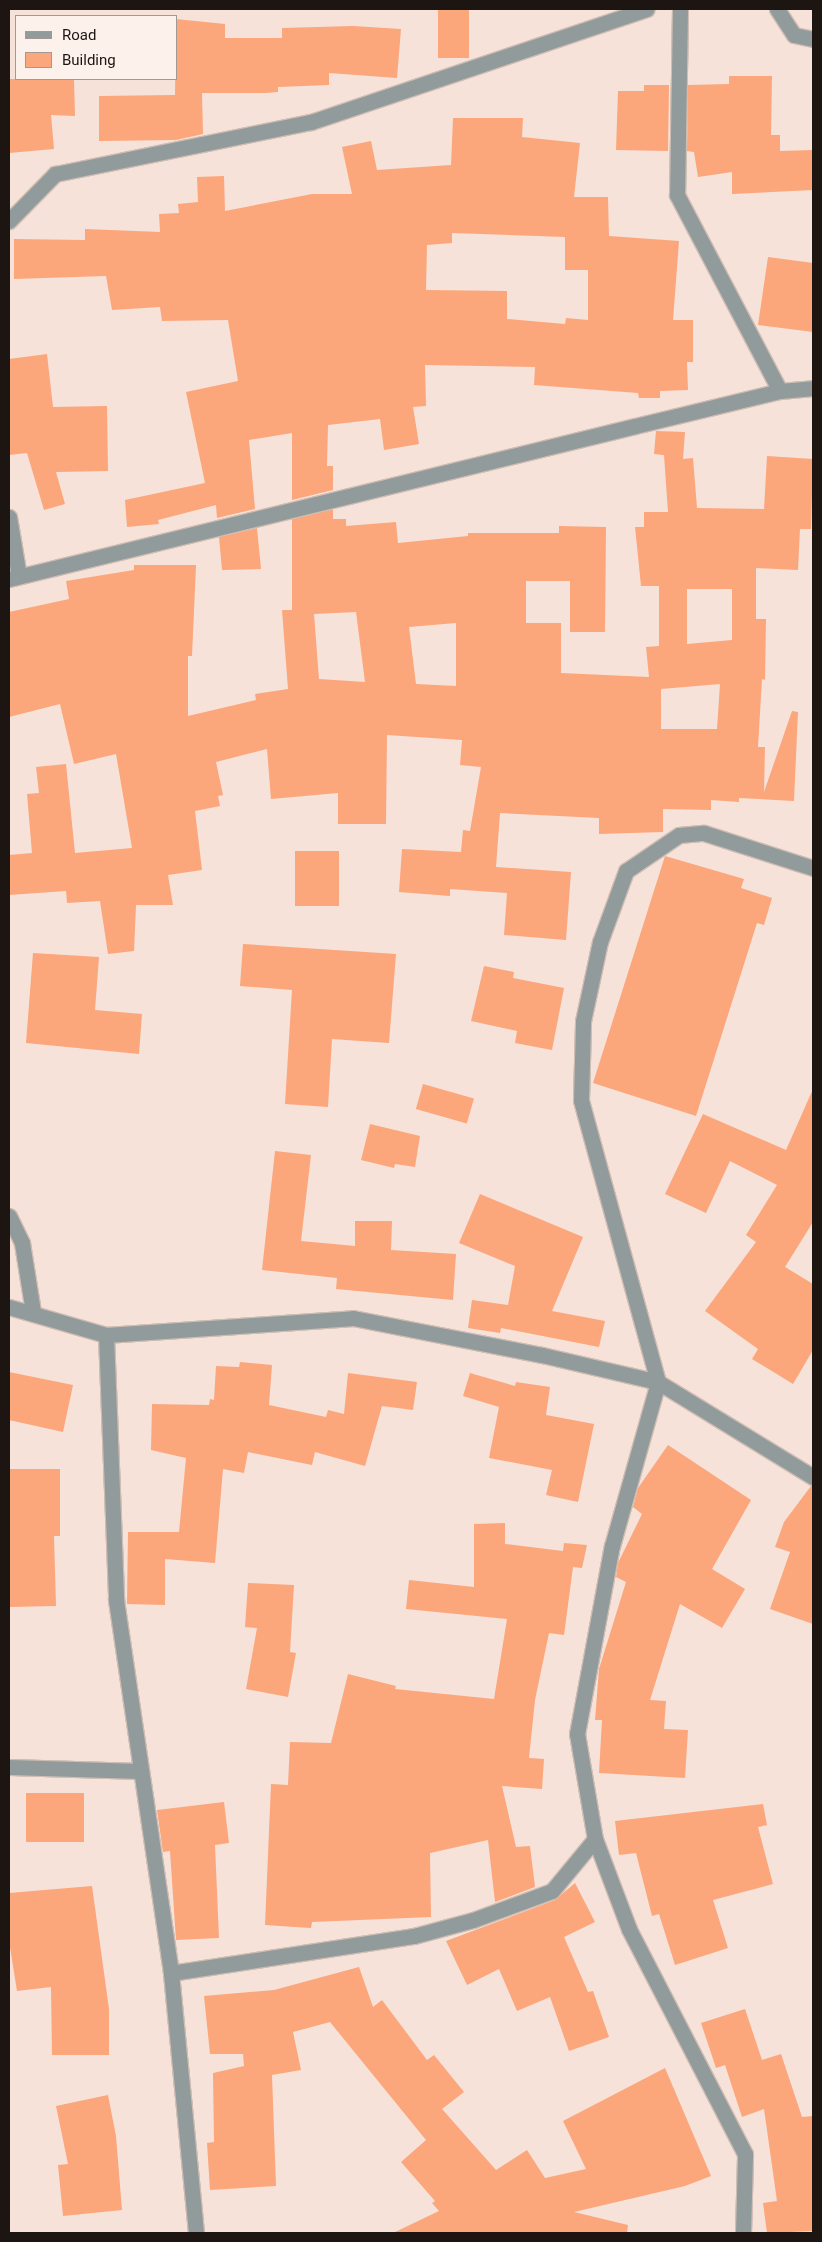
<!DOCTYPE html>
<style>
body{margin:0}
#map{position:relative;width:822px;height:2242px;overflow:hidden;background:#f6e2d8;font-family:Roboto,sans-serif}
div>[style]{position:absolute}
.building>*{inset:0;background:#fca67c;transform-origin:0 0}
.roads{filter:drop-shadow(1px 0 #cfbdb4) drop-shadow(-1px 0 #cfbdb4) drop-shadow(0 1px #cfbdb4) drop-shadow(0 -1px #cfbdb4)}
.street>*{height:15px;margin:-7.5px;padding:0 7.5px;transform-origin:7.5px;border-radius:7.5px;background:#919b9b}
span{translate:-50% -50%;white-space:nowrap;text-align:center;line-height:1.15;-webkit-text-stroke:4.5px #fdf1eb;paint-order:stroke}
.frame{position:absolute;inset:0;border:10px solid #1c1512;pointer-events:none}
.legend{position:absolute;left:15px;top:15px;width:162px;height:65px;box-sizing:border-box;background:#fdf1eb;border:1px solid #a39994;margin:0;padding:6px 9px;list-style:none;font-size:15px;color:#1c1512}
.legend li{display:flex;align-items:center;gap:10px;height:25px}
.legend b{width:25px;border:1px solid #a39994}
</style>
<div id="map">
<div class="building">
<div style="left:438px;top:9px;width:31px;height:49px"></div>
<div style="clip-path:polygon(176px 19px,225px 24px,225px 38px,282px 38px,282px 28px,353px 26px,401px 29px,397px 78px,329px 73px,329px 85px,278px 87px,278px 92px,266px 93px,202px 93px,203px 134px,176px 140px,99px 141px,99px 96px,175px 95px)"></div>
<div style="clip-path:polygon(729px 76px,772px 76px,771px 135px,780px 135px,780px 151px,813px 150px,813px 190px,732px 194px,732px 172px,698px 177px,694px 152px,687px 151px,688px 85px,729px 84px)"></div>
<div style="clip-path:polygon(9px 79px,74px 79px,75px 116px,51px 115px,54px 149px,9px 153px)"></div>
<div style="clip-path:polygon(644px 85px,669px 85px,668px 151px,616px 150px,618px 91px,644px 91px)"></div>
<div style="clip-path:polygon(evenodd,453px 118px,523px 118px,522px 137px,580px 143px,574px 197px,608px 197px,609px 236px,679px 241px,673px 320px,693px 320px,693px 362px,687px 362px,688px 390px,660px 391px,660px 398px,639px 398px,638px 393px,534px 385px,535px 367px,425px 365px,426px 406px,413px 407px,419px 444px,384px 450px,380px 419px,328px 425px,327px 466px,333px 466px,333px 490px,292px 500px,292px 433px,249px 440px,255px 509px,217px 518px,216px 505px,158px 520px,159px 524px,127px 527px,125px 500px,205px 483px,186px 392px,238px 381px,228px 320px,162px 321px,160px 307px,112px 310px,106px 276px,14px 279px,14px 239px,85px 240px,85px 229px,160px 232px,159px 214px,179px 213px,178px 204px,198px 202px,197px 177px,224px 176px,225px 211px,312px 194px,352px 194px,342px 147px,371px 141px,377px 170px,451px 165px,453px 118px,452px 233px,565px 237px,565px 270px,588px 270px,588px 320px,566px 318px,565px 324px,507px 319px,507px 291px,426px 290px,427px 245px,452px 243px,452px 233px)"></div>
<div style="clip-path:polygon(768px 257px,813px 263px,813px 332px,758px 325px)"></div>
<div style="clip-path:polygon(47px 354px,53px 407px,107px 406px,108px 471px,56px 472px,65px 504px,44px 510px,27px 453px,9px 455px,9px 359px)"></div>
<div style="clip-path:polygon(evenodd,656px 431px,685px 432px,683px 459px,693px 458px,697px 508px,764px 509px,767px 456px,813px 459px,811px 529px,800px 529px,798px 570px,756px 568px,756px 619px,766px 619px,765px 680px,762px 679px,758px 747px,765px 747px,764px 792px,792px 711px,798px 712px,794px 801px,739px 798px,739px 802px,711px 800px,711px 810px,663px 809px,663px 832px,599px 834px,599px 818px,500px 813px,496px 867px,571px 872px,566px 940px,504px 935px,507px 893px,450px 889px,450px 896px,399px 892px,402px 849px,461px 852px,463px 830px,470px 831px,481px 767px,460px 765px,462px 740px,387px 735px,386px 824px,338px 824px,338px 793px,271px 799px,267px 749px,216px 762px,223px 795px,218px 796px,220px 806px,195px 811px,202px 870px,168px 875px,173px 905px,136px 905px,134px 951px,108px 954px,100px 901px,67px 903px,66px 891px,9px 895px,9px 855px,32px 853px,27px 794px,39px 793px,36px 767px,66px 764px,75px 853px,132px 848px,116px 754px,74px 764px,60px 704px,9px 717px,9px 612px,69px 599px,66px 581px,134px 570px,134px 565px,196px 565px,192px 656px,188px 656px,188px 716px,256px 700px,255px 694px,288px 689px,282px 610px,292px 610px,292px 519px,333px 509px,333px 519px,346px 519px,346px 526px,396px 522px,398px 543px,468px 536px,468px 533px,559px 533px,559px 526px,606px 527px,605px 632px,570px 632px,570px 581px,526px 581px,526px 623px,561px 623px,561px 673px,649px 677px,646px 647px,659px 646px,659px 586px,641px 586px,635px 527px,644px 527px,644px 512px,668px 512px,664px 455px,654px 454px,656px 431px,687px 589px,732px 589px,732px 640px,687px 644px,687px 589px,656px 431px,356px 612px,365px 682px,319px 679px,314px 614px,356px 612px,656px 431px,456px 623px,456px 686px,416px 684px,409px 627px,456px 623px,656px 431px,720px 684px,717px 729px,661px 729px,661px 689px,720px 684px)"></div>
<div style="clip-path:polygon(257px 528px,261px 569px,222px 570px,219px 537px)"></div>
<div style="left:295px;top:851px;width:44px;height:55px"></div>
<div style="clip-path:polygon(665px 856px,744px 879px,741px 888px,772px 898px,764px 925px,757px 923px,696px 1116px,593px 1083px)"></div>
<div style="clip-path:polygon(243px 944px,396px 954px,389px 1043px,332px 1039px,328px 1107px,285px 1104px,292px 990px,240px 986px)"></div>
<div style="clip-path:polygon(33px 953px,99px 957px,95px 1010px,142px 1014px,139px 1054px,26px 1043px)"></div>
<div style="clip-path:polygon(484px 966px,514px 972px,513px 978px,564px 988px,552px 1050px,515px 1043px,517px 1031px,471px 1021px)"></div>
<div style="left:423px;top:1084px;width:53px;height:26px;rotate:16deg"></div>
<div style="clip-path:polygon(813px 1089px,813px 1222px,785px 1267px,813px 1284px,813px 1350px,793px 1384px,752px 1359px,758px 1349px,705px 1311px,756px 1242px,746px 1235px,777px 1185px,730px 1161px,706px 1213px,665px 1194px,703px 1114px,786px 1150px)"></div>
<div style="clip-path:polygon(370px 1124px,420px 1136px,415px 1167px,395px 1164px,394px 1168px,361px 1160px)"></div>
<div style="clip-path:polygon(275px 1151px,311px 1155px,301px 1241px,355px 1246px,355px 1221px,392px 1221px,391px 1250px,456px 1254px,453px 1300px,336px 1289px,337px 1278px,262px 1270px)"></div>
<div style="clip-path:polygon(480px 1194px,583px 1237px,552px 1311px,605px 1321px,599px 1347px,501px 1328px,500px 1333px,468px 1328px,472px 1300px,508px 1305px,515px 1266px,459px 1243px)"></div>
<div style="clip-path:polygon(240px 1362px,272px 1365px,269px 1405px,326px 1417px,328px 1410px,344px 1414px,348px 1373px,417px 1382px,413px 1410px,382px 1406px,365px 1466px,315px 1452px,312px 1465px,248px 1452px,244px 1473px,223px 1469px,215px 1563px,165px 1559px,165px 1605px,127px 1604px,128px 1532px,179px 1532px,186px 1458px,151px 1450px,152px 1404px,209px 1405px,210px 1399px,214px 1400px,216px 1366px,239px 1367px)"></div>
<div style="clip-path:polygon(9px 1372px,73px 1385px,63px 1432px,9px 1420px)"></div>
<div style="clip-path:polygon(470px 1373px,515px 1386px,516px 1382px,550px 1387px,546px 1415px,594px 1424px,578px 1502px,546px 1495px,552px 1470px,489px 1458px,499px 1407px,463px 1396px)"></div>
<div style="clip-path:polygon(668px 1445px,751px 1500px,712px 1569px,745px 1589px,722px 1628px,680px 1604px,650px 1700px,666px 1701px,664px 1729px,688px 1730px,685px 1778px,599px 1773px,602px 1720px,595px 1720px,599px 1669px,626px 1582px,616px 1577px,618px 1563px,642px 1514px,633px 1507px,638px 1488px)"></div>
<div style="clip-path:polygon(9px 1469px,60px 1469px,60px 1536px,54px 1536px,56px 1606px,9px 1607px)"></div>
<div style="clip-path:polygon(811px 1486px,813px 1486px,813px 1624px,770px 1609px,790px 1552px,775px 1547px,784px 1522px)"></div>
<div style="clip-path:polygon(505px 1523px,505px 1544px,563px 1551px,564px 1543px,587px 1545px,582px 1568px,573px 1567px,564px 1635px,549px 1633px,535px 1700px,529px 1758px,544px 1759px,542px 1789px,502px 1786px,516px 1847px,530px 1846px,535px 1887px,495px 1902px,488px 1840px,430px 1853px,431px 1917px,312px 1922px,311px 1928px,265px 1925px,271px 1784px,288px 1785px,290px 1742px,331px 1743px,348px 1674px,396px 1686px,395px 1689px,494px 1699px,507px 1619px,406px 1609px,409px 1580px,474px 1587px,474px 1524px)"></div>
<div style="clip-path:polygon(248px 1583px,294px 1585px,290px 1652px,296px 1653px,288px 1697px,246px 1689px,257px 1628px,245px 1627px)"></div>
<div style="left:84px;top:1793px;width:49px;height:58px;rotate:90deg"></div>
<div style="clip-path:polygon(224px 1802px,229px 1843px,215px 1845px,219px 1938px,176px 1940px,170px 1851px,163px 1852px,157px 1810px)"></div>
<div style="clip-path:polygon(763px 1804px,767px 1825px,758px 1827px,773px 1884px,713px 1900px,728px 1948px,675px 1965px,659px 1914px,652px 1916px,636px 1853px,619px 1855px,615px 1821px)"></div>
<div style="clip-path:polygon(575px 1883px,595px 1922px,564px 1937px,588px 1992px,593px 1991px,609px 2037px,569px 2051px,550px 1997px,517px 2011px,499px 1969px,467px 1985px,446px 1941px,555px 1900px)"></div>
<div style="clip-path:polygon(92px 1886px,109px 2009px,109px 2055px,52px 2055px,51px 1987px,17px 1991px,9px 1941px,9px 1893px)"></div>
<div style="clip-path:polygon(359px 1967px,373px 2007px,382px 2000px,427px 2060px,434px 2055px,464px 2092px,442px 2109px,496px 2170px,527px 2150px,545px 2178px,586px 2169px,563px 2121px,665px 2068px,711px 2176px,685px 2186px,574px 2212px,628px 2225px,627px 2233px,393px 2233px,439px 2211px,432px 2203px,435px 2201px,401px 2162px,426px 2140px,330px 2022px,293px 2032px,301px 2070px,272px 2075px,276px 2186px,210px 2190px,207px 2143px,214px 2142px,213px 2073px,244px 2066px,243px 2054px,210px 2054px,204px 1996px,274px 1990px)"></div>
<div style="clip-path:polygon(745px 2009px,762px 2060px,781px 2054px,802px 2117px,813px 2116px,813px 2231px,767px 2233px,763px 2203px,777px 2201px,764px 2109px,742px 2117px,725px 2065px,716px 2068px,701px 2023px)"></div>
<div style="clip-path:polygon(108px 2095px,116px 2136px,122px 2210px,63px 2216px,58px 2165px,68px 2164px,56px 2106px)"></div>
</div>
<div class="roads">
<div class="street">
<div style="left:680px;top:9px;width:186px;rotate:90.9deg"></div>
<div style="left:677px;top:195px;width:221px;rotate:62.3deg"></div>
<div style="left:777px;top:9px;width:31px;rotate:57deg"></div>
<div style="left:794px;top:35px;width:19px;rotate:12deg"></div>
<div style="left:9px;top:221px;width:66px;rotate:-45.6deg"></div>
<div style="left:55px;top:174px;width:261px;rotate:-11.5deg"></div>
<div style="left:311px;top:122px;width:354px;rotate:-18.6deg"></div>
<div style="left:9px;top:517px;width:60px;rotate:80.4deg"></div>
<div style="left:9px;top:579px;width:644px;rotate:-13.73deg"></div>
<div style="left:635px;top:426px;width:149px;rotate:-13.6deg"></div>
<div style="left:780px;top:391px;width:33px;rotate:-5deg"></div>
<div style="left:9px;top:1216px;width:30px;rotate:64deg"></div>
<div style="left:22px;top:1243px;width:70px;rotate:80.9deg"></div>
<div style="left:9px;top:1307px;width:101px;rotate:16.1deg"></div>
<div style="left:106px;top:1335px;width:248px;rotate:-3.9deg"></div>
<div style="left:353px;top:1318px;width:193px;rotate:11.1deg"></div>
<div style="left:542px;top:1355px;width:119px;rotate:13.1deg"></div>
<div style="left:658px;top:1382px;width:182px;rotate:31.5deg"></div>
<div style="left:106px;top:1335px;width:265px;rotate:87.8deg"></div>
<div style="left:116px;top:1600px;width:377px;rotate:81.6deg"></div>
<div style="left:171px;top:1973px;width:261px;rotate:84.5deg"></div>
<div style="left:9px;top:1767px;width:132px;rotate:1.7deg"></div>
<div style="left:171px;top:1973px;width:246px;rotate:-8.7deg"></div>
<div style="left:414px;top:1936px;width:61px;rotate:-15.2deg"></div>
<div style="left:473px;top:1920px;width:84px;rotate:-20.2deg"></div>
<div style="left:552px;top:1891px;width:67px;rotate:-50.4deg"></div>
<div style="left:743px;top:2233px;width:79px;rotate:-88.5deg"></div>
<div style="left:745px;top:2154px;width:253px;rotate:-117.3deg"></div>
<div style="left:629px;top:1929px;width:96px;rotate:-110.7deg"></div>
<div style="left:595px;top:1839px;width:107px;rotate:-99.7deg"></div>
<div style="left:577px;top:1734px;width:191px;rotate:-79.5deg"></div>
<div style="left:612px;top:1546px;width:170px;rotate:-74.3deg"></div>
<div style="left:658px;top:1382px;width:292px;rotate:-105.3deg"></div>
<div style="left:581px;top:1100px;width:79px;rotate:-88.5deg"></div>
<div style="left:583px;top:1021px;width:81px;rotate:-77.9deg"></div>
<div style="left:600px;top:942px;width:76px;rotate:-69.9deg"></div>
<div style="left:626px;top:871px;width:64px;rotate:-34.2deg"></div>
<div style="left:679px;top:835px;width:25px;rotate:-5deg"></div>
<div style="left:704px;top:833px;width:114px;rotate:17.8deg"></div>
</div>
</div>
<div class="frame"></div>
<ul class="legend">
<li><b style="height:6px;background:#919b9b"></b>Road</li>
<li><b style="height:14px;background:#fca67c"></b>Building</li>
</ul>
</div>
